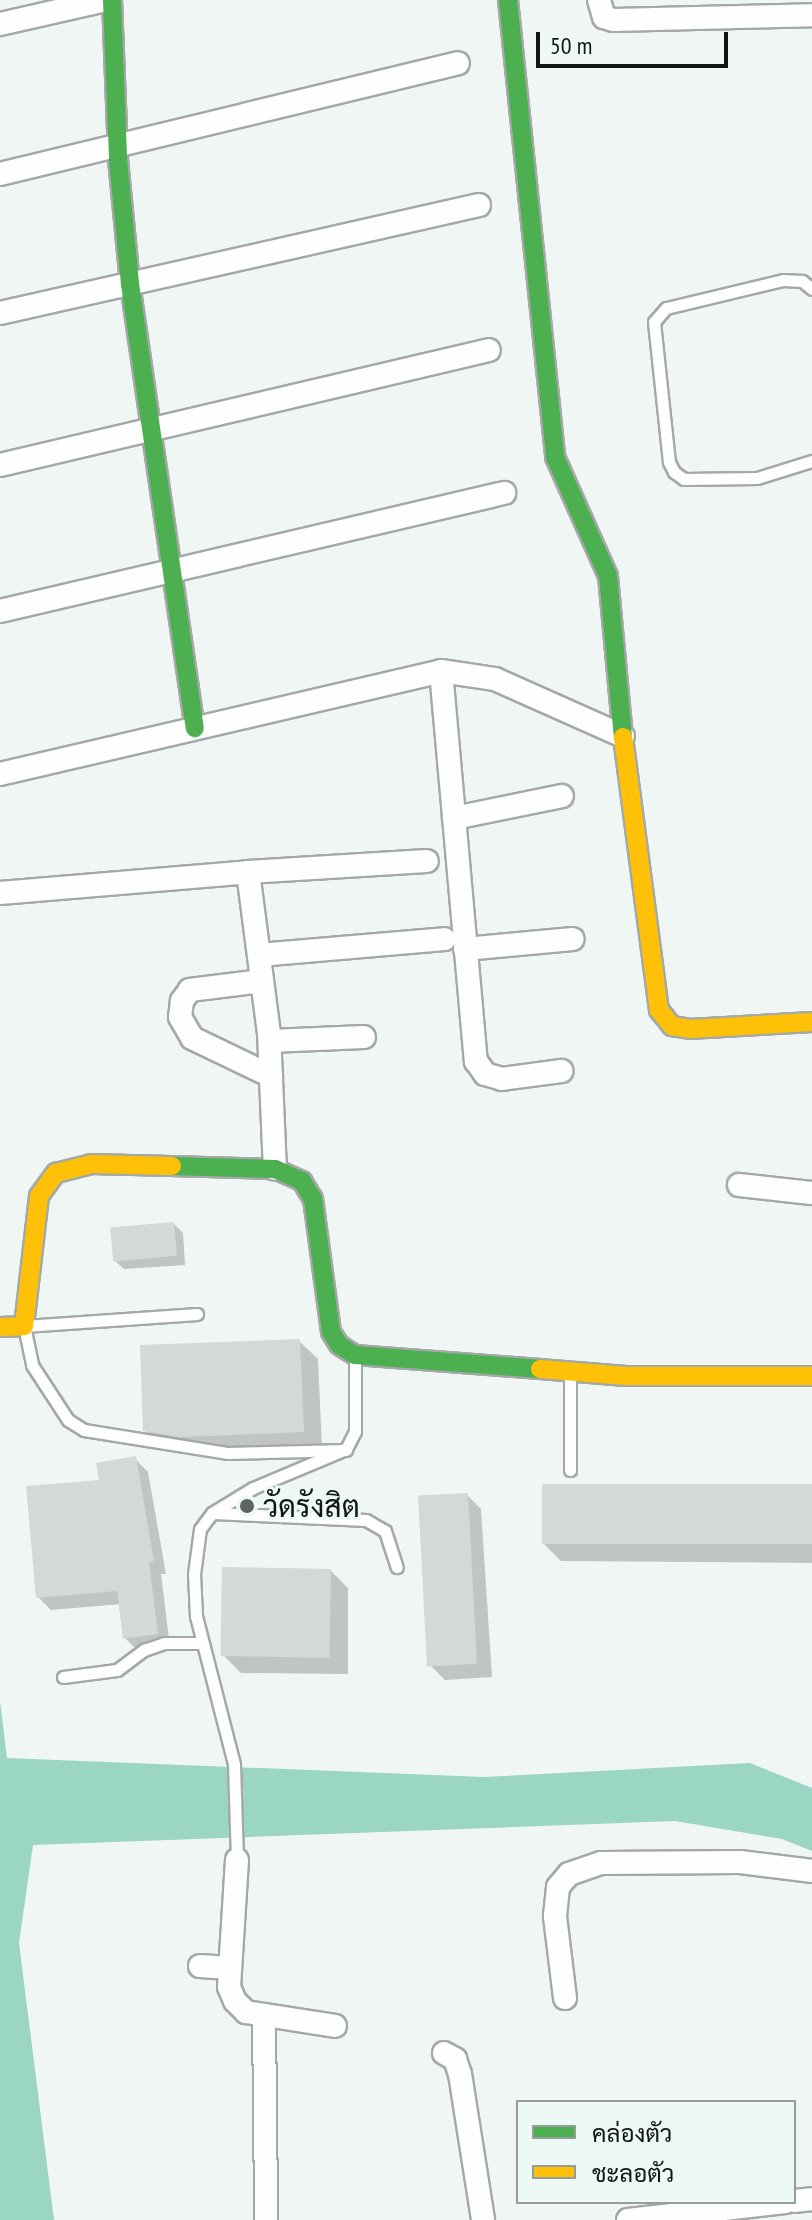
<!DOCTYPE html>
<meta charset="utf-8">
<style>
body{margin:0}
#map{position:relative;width:812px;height:2220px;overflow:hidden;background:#f0f6f4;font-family:"PT Sans Narrow",Sarabun,sans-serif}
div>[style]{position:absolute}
.water>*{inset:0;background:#9bd6c4}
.shadow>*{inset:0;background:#0003}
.building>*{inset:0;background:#d4d9d7;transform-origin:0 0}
.roads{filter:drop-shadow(2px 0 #a4a9a8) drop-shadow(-2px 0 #a4a9a8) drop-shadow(0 2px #a4a9a8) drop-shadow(0 -2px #a4a9a8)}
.lane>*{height:11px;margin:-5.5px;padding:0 5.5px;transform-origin:5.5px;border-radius:5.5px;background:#fdfefd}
.street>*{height:22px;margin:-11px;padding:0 11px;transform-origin:11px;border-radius:11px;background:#fdfefd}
.fast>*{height:18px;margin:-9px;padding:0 9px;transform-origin:9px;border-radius:9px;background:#4caf50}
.slow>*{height:18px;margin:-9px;padding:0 9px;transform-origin:9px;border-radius:9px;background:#ffc107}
.dots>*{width:22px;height:22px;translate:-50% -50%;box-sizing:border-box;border:4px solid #edf9f5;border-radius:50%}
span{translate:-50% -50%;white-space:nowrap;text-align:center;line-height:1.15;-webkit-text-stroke:6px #edf9f5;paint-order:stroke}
.poi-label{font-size:30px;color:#111514}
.left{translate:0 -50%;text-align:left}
.legend{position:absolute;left:516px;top:2100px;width:280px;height:104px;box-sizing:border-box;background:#edf9f5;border:2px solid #959e9b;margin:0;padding:10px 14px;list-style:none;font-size:24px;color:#111514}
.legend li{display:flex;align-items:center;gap:16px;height:40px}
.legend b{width:40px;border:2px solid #959e9b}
.scale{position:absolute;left:536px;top:32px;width:192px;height:36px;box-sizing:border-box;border:4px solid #111514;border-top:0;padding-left:10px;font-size:24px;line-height:28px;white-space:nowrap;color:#111514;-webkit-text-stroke:6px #edf9f5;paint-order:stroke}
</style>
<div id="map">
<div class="water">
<div style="clip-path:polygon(0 1701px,7px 1758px,484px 1777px,750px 1763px,812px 1788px,812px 1851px,782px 1839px,675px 1821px,33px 1845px,19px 1943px,54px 2220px,0 2220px)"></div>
</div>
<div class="shadow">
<div style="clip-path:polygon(174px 1224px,183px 1233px,185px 1265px,124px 1269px,114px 1260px)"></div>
<div style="clip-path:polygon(299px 1341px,318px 1359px,322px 1449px,200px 1454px,164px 1448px,145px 1430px)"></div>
<div style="clip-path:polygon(135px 1459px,148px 1472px,166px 1574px,161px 1574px,170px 1647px,138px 1651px,125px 1638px,121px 1604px,51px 1610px,38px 1597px,101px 1482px)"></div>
<div style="clip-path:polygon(812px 1487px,812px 1563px,561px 1561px,543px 1543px)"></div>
<div style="clip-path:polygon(467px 1495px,481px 1509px,492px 1677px,445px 1680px,431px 1666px)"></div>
<div style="clip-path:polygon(330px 1570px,348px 1588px,348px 1674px,241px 1673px,223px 1655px)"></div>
</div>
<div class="building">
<div style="left:174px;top:1222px;width:34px;height:64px;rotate:85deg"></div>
<div style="clip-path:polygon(300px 1339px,304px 1432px,180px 1437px,143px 1431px,140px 1345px)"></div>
<div style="clip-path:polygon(136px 1456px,154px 1561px,149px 1562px,158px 1634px,123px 1639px,117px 1591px,36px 1598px,26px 1486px,99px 1480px,96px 1463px)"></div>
<div style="left:542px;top:1484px;width:270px;height:60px"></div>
<div style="left:468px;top:1493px;width:171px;height:50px;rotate:87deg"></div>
<div style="left:222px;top:1567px;width:109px;height:89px;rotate:1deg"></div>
</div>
<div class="roads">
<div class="lane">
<div style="left:812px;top:289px;width:13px;rotate:-141deg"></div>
<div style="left:802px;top:281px;width:19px;rotate:-177deg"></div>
<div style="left:783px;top:280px;width:120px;rotate:166.5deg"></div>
<div style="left:666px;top:308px;width:18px;rotate:131deg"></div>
<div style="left:654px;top:322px;width:141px;rotate:83.9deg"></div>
<div style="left:669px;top:462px;width:11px;rotate:63deg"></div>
<div style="left:674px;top:472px;width:12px;rotate:35deg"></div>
<div style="left:684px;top:479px;width:73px;rotate:-0.8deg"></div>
<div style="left:757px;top:478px;width:58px;rotate:-17.2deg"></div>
<div style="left:197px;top:1314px;width:173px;rotate:176deg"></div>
<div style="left:24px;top:1326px;width:40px;rotate:78deg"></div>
<div style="left:32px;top:1365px;width:66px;rotate:56.8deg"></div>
<div style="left:68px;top:1420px;width:19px;rotate:32deg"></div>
<div style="left:84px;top:1430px;width:146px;rotate:9.1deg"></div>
<div style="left:228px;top:1453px;width:118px;rotate:-1.5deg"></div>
<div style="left:570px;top:1470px;width:96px;rotate:-90deg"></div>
<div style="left:213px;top:1513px;width:153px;rotate:2.6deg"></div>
<div style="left:366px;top:1520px;width:22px;rotate:30deg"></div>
<div style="left:385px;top:1531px;width:38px;rotate:72deg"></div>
<div style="left:63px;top:1677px;width:54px;rotate:-7.4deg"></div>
<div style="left:117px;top:1670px;width:34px;rotate:-37deg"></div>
<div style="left:144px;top:1650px;width:21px;rotate:-19deg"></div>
<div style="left:164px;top:1643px;width:36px"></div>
<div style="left:237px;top:1860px;width:96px;rotate:-91.8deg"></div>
<div style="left:234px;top:1764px;width:153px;rotate:-104.4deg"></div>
<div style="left:196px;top:1616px;width:42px;rotate:-92.7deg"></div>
<div style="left:194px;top:1574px;width:45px;rotate:-82.4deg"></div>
<div style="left:200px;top:1529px;width:20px;rotate:-53deg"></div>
<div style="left:212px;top:1513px;width:48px;rotate:-31.4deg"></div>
<div style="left:253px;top:1488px;width:101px;rotate:-22.8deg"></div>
<div style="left:346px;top:1449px;width:20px;rotate:-63deg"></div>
<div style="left:355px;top:1431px;width:74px;rotate:-90deg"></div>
</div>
<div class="street">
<div style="left:599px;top:0;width:18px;rotate:74deg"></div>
<div style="left:604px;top:17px;width:9px;rotate:18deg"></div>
<div style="left:613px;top:20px;width:199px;rotate:-1.4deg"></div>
<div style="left:0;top:24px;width:109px;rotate:-12.8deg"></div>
<div style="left:0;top:174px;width:471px;rotate:-13.6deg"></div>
<div style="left:0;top:313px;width:491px;rotate:-12.7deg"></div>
<div style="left:0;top:465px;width:502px;rotate:-13.23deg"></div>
<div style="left:0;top:611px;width:518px;rotate:-13.18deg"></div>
<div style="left:441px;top:671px;width:392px;rotate:84.9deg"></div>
<div style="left:476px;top:1061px;width:16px;rotate:55deg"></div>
<div style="left:485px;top:1074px;width:18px;rotate:16deg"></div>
<div style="left:502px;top:1079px;width:60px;rotate:-7.7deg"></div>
<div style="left:0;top:774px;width:453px;rotate:-13.1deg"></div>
<div style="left:441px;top:671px;width:55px;rotate:8.4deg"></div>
<div style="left:495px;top:679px;width:140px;rotate:24deg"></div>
<div style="left:454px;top:818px;width:110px;rotate:-11.5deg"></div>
<div style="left:248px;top:872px;width:162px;rotate:82.6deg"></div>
<div style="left:269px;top:1033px;width:136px;rotate:87.5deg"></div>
<div style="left:0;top:893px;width:249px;rotate:-4.8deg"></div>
<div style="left:248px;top:872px;width:179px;rotate:-3.5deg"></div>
<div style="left:465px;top:949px;width:108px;rotate:-5.3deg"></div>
<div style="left:259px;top:955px;width:186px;rotate:-4.9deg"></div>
<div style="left:262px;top:981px;width:73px;rotate:172.9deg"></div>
<div style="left:190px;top:990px;width:14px;rotate:126deg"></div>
<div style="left:182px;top:1001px;width:16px;rotate:97deg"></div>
<div style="left:180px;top:1017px;width:24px;rotate:60deg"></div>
<div style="left:192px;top:1038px;width:88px;rotate:25.7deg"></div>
<div style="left:270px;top:1041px;width:94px;rotate:-2.4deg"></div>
<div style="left:739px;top:1185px;width:73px;rotate:6.3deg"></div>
<div style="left:237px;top:1860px;width:127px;rotate:93.6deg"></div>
<div style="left:229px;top:1987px;width:15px;rotate:67deg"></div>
<div style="left:235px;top:2001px;width:16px;rotate:45deg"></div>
<div style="left:246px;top:2012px;width:90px;rotate:8.9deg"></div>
<div style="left:200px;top:1966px;width:29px;rotate:4deg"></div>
<div style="left:565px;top:1998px;width:83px;rotate:-97deg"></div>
<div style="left:555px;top:1916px;width:29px;rotate:-84deg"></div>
<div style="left:558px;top:1887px;width:17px;rotate:-50deg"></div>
<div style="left:569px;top:1874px;width:34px;rotate:-19deg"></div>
<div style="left:601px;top:1863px;width:139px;rotate:-0.4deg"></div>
<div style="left:740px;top:1862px;width:73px;rotate:7.1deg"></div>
<div style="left:264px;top:2015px;width:205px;rotate:89.4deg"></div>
<div style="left:444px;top:2053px;width:13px;rotate:29deg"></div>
<div style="left:455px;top:2059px;width:16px;rotate:72deg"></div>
<div style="left:460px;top:2074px;width:148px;rotate:81deg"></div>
<div style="left:794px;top:2201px;width:18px;rotate:-6deg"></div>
<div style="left:628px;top:2220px;width:158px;rotate:-6.5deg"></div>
</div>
<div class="fast">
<div style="left:112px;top:0;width:159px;rotate:87.8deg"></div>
<div style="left:118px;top:159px;width:126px;rotate:84.5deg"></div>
<div style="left:130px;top:284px;width:449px;rotate:81.7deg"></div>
<div style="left:508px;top:0;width:459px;rotate:84.1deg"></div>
<div style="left:555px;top:457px;width:130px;rotate:66deg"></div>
<div style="left:608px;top:576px;width:162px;rotate:84.7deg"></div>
<div style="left:172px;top:1166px;width:103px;rotate:1.7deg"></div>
<div style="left:275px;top:1169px;width:30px;rotate:24deg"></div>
<div style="left:302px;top:1181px;width:21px;rotate:59deg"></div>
<div style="left:313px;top:1199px;width:134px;rotate:82.3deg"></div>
<div style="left:331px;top:1332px;width:15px;rotate:58deg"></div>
<div style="left:339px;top:1345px;width:19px;rotate:32deg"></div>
<div style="left:355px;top:1355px;width:186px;rotate:4.3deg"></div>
</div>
<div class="slow">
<div style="left:623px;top:737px;width:275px;rotate:82.5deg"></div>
<div style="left:659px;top:1010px;width:21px;rotate:51deg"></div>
<div style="left:672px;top:1026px;width:18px;rotate:9deg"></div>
<div style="left:690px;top:1029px;width:122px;rotate:-3.3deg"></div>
<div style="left:0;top:1327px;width:24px;rotate:-2deg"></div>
<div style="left:24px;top:1326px;width:131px;rotate:-83.4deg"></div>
<div style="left:39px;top:1196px;width:29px;rotate:-54deg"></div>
<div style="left:56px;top:1173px;width:36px;rotate:-14deg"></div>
<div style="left:91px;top:1164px;width:81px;rotate:1.4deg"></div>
<div style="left:540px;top:1369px;width:86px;rotate:4.7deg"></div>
<div style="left:626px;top:1376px;width:186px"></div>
</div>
</div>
<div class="dots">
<div style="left:247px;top:1506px;background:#5f6462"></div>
</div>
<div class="poi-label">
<span class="left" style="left:263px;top:1506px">วัดรังสิต</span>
</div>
<ul class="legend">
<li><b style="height:10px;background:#4caf50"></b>คล่องตัว</li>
<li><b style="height:10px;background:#ffc107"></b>ชะลอตัว</li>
</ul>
<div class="scale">50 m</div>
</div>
